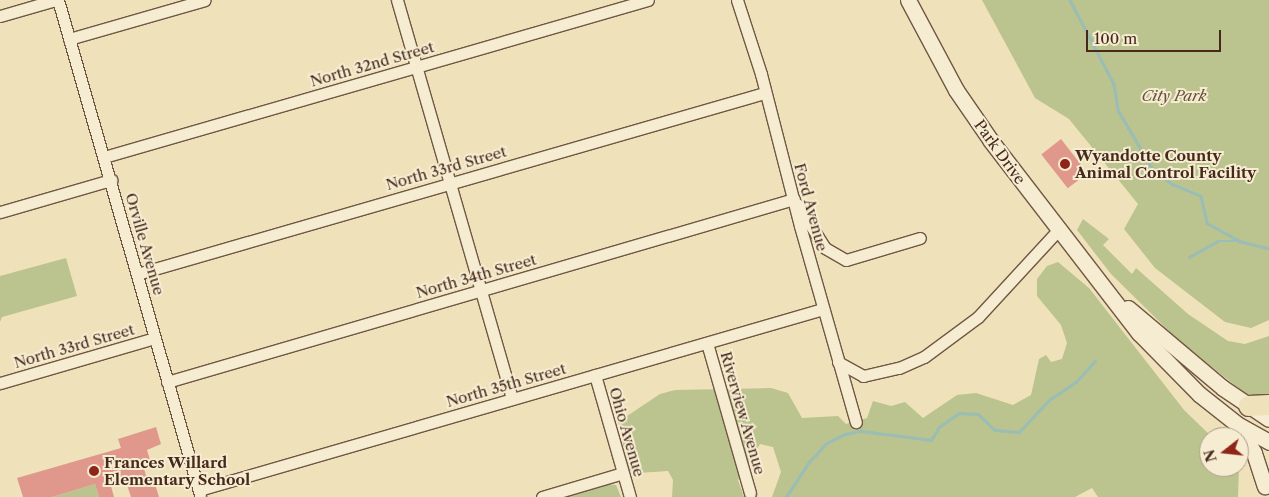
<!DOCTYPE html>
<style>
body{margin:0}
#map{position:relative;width:1269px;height:497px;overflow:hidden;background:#efe2ba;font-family:"Libre Caslon Text",serif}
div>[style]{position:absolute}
.green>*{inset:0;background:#bbc38f}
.stream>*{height:2.5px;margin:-1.25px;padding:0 1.25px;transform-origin:1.25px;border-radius:1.25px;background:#9abdb5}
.building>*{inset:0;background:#e1988c;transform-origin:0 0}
.roads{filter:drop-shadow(1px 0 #705743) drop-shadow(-1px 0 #705743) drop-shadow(0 1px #705743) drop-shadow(0 -1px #705743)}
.minor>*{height:11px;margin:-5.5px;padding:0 5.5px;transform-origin:5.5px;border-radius:5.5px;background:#f5ecd2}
.secondary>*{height:15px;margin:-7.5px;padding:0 7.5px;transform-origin:7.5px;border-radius:7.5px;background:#f5ecd2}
.motorway>*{height:20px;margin:-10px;padding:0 10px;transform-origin:10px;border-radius:10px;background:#efe2ba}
.dots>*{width:14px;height:14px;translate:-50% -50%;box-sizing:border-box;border:2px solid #f5ecd2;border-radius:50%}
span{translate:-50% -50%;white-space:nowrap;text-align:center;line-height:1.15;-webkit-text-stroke:4px #f5ecd2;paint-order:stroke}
.street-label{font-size:15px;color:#46291b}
.park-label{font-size:15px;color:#635038;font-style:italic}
.poi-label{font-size:15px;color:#46291b;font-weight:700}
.left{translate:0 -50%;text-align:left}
.north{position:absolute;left:1199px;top:427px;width:50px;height:50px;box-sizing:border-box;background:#f5ecd2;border:1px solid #af9e89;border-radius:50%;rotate:254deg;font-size:14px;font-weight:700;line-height:20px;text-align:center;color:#46291b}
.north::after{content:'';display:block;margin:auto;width:18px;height:22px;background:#8f2418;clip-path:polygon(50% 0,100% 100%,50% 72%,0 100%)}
.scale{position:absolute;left:1086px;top:30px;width:135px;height:22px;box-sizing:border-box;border:2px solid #46291b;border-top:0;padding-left:6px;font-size:15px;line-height:18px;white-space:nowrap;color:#46291b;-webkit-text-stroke:4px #f5ecd2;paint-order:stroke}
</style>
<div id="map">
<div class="green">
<div style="clip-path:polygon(982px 0,1269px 0,1269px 320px,1251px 328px,1225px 322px,1155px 268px,1124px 229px,1138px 204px,1069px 119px,1035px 98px)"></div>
<div style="clip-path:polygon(1083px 219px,1109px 239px,1103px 245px,1132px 274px,1136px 268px,1188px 314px,1228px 341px,1245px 344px,1269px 336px,1269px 397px,1256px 400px,1247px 395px,1178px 340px,1111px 274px,1077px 230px)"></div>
<div style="clip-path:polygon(66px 258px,77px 296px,2px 317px,0 322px,0 276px)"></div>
<div style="clip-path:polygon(1058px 262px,1089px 288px,1184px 410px,1212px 437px,1209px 437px,1209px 467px,1239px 466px,1238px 497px,1098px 497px,1092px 488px,1075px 497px,772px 497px,781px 472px,773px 447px,760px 444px,738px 480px,744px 497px,672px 497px,673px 480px,668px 471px,639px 473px,629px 470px,618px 422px,660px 394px,675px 390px,771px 388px,788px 393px,802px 418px,838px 416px,846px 424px,867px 418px,873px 401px,891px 406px,905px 402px,923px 418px,957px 395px,976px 393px,1013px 405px,1031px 395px,1039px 359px,1046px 355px,1051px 362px,1062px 359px,1067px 343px,1061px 325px,1037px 296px,1037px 279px,1047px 266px)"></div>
<div style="clip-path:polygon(95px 484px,99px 497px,52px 497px)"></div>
<div style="clip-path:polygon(607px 484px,616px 485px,621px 497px,563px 497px)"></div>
</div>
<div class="stream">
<div style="left:1070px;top:0;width:95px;rotate:62.4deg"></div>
<div style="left:1114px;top:84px;width:26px;rotate:81deg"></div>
<div style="left:1118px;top:110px;width:67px;rotate:59.6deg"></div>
<div style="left:1152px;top:168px;width:26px;rotate:39deg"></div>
<div style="left:1172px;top:184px;width:31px;rotate:22deg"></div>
<div style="left:1201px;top:196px;width:28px;rotate:77deg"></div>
<div style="left:1207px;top:223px;width:37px;rotate:29deg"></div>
<div style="left:1189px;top:257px;width:33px;rotate:-29deg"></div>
<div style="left:1218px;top:241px;width:21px"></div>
<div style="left:1239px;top:241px;width:29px;rotate:14deg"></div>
<div style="left:786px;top:497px;width:42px;rotate:-56.7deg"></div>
<div style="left:809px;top:462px;width:26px;rotate:-47deg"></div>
<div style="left:827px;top:443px;width:20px;rotate:-27deg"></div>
<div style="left:845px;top:434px;width:16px;rotate:-11deg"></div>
<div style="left:861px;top:431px;width:71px;rotate:7.3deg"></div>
<div style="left:931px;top:440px;width:15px;rotate:-58deg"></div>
<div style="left:939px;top:427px;width:24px;rotate:-35deg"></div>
<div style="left:959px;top:413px;width:19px;rotate:3deg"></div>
<div style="left:978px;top:414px;width:23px;rotate:43deg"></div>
<div style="left:995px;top:430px;width:24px;rotate:5deg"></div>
<div style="left:1019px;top:432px;width:44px;rotate:-46.8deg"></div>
<div style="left:1049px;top:400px;width:32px;rotate:-34deg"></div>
<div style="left:1076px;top:382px;width:28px;rotate:-48deg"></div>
</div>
<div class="building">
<div style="left:1061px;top:139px;width:43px;height:25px;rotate:52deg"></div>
<div style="clip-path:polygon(156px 427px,161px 444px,147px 450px,150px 460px,142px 462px,148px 482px,154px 481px,159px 497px,131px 497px,126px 482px,111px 486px,114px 497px,99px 497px,95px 484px,52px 497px,23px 497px,17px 478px,121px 448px,118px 439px)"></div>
</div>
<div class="roads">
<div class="minor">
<div style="left:58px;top:0;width:515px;rotate:73.99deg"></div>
<div style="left:397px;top:0;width:415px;rotate:73.9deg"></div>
<div style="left:737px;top:0;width:78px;rotate:72deg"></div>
<div style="left:761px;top:74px;width:157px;rotate:75.6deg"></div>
<div style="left:800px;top:226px;width:204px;rotate:74.1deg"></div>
<div style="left:0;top:16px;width:57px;rotate:-16.2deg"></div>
<div style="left:69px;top:39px;width:141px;rotate:-16deg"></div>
<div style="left:104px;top:157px;width:566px;rotate:-16.1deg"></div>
<div style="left:797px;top:204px;width:52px;rotate:57.5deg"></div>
<div style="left:825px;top:248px;width:24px;rotate:30deg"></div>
<div style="left:846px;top:260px;width:77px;rotate:-16.6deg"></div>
<div style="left:0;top:212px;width:116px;rotate:-16.1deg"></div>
<div style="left:137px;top:274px;width:653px;rotate:-16.1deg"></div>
<div style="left:707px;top:343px;width:156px;rotate:74deg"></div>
<div style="left:838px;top:362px;width:29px;rotate:29deg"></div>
<div style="left:863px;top:376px;width:37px;rotate:-13deg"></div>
<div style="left:899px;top:368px;width:27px;rotate:-24deg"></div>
<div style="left:924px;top:357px;width:67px;rotate:-36.5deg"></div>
<div style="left:978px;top:317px;width:121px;rotate:-47.3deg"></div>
<div style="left:595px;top:375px;width:127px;rotate:74deg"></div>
<div style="left:167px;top:382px;width:653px;rotate:-16.27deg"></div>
<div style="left:0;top:383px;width:161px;rotate:-16.2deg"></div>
<div style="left:199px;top:490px;width:650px;rotate:-16.18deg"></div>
<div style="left:542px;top:497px;width:84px;rotate:-16.5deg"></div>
</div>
<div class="secondary">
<div style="left:908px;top:0;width:102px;rotate:61.9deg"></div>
<div style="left:956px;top:90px;width:62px;rotate:55.5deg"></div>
<div style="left:991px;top:141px;width:242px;rotate:52.4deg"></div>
<div style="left:1139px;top:333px;width:86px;rotate:45.5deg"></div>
<div style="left:1199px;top:394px;width:48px;rotate:38.3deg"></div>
<div style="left:1237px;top:424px;width:37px;rotate:29deg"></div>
<div style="left:1128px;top:308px;width:124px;rotate:40.1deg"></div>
<div style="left:1223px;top:388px;width:55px;rotate:34deg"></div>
<div style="left:1238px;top:426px;width:31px;rotate:59deg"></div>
<div style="left:1254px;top:453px;width:35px;rotate:72deg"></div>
</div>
<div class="motorway">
<div style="left:1249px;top:406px;width:20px;rotate:-3deg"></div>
</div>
</div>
<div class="dots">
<div style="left:1065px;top:164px;background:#8f2418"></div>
<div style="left:94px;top:471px;background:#8f2418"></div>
</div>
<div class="street-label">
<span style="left:372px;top:64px;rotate:-16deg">North 32nd Street</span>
<span style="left:1000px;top:152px;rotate:54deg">Park Drive</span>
<span style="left:446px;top:168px;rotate:-16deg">North 33rd Street</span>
<span style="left:811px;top:207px;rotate:75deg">Ford Avenue</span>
<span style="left:145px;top:244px;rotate:74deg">Orville Avenue</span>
<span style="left:476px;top:276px;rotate:-16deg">North 34th Street</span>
<span style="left:74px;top:346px;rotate:-16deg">North 33rd Street</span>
<span style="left:506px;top:385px;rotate:-16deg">North 35th Street</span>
<span style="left:743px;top:413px;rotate:74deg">Riverview Avenue</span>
<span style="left:627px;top:432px;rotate:74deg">Ohio Avenue</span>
</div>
<div class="park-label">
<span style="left:1174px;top:96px">City Park</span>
</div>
<div class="poi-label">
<span class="left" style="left:1075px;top:164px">Wyandotte County<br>Animal Control Facility</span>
<span class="left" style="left:104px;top:471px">Frances Willard<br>Elementary School</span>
</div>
<div class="north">N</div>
<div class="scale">100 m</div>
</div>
